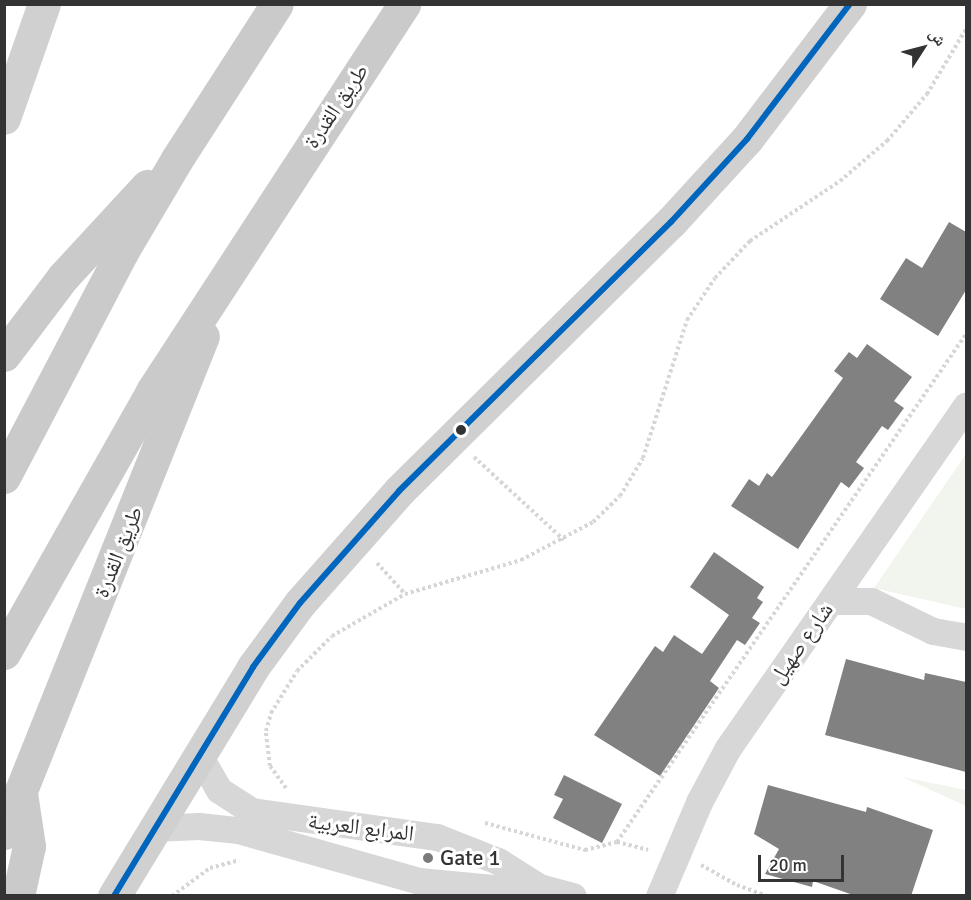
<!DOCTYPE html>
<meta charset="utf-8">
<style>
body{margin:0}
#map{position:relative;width:971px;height:900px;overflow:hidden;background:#fff;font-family:Signika,"Noto Naskh Arabic",sans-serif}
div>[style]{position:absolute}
.green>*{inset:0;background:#f1f5ed}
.building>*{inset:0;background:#818181}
.path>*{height:4px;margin-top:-2px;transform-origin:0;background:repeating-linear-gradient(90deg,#d6d6d6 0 3px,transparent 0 6px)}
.street>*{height:27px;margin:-13.5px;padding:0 13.5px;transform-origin:13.5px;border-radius:13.5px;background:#d7d7d7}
.secondary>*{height:33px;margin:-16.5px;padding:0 16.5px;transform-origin:16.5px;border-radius:16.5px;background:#d0d0d0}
.primary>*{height:33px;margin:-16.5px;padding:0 16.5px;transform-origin:16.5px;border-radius:16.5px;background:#cacaca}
.bus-1>*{height:6px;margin:-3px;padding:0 3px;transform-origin:3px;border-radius:3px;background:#0065bd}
.dots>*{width:16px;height:16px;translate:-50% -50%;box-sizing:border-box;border:3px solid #fff;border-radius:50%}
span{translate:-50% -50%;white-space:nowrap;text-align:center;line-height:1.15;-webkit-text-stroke:6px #fff;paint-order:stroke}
.street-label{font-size:22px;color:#333}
.poi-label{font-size:22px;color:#333}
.left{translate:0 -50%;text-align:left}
.frame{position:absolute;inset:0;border:6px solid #333;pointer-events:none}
.north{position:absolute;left:893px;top:18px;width:60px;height:60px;-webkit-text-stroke:4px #fff;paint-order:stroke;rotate:54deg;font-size:16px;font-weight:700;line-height:24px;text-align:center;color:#333}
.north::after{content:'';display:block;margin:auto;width:21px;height:27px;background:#333;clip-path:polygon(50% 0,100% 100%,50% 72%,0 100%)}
.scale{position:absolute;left:758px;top:855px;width:86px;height:27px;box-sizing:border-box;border:3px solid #333;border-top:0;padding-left:8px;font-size:18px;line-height:21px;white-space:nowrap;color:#333;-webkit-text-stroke:4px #fff;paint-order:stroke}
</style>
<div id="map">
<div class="green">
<div style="clip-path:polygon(966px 454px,966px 609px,874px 588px)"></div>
<div style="clip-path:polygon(902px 777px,966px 790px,966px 806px)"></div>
</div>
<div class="building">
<div style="clip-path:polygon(949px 222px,966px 232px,966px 290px,938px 336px,880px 299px,906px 258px,922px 268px)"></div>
<div style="clip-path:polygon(867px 344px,912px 377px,894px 401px,904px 408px,888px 430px,882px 426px,856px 462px,864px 468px,849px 488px,841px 482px,798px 549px,731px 506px,749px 479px,759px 486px,767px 473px,772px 477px,843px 378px,834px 371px,849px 352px,857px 358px)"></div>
<div style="clip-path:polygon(714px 552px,764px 587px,757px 598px,763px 602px,752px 618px,760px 623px,745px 645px,737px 640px,710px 681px,719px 688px,660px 776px,594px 735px,655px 646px,663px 652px,674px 635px,702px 654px,729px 615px,690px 587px)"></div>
<div style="clip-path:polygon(846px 659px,924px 680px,925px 673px,966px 682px,966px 772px,825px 735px)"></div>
<div style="clip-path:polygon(564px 775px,622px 804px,602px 843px,553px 818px,563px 799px,554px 795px)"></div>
<div style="clip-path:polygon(768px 785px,866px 812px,867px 807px,933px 830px,911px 896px,856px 896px,813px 881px,812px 887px,765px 874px,779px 849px,754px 834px)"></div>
</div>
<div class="path">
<div style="left:474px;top:457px;width:122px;rotate:42.7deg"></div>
<div style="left:377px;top:563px;width:42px;rotate:47.9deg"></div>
<div style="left:286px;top:788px;width:27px;rotate:-126deg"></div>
<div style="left:270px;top:766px;width:35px;rotate:-97deg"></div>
<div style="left:266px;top:731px;width:19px;rotate:-74deg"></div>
<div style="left:271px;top:713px;width:49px;rotate:-58.2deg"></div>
<div style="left:297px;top:671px;width:49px;rotate:-45deg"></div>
<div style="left:332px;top:636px;width:84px;rotate:-29.9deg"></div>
<div style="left:405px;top:594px;width:121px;rotate:-16.3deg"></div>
<div style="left:521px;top:560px;width:81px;rotate:-27.8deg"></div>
<div style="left:593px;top:522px;width:37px;rotate:-44deg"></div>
<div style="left:620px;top:496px;width:44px;rotate:-58.8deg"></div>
<div style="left:643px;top:458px;width:145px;rotate:-72.3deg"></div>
<div style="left:687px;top:320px;width:50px;rotate:-56.3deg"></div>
<div style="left:715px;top:278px;width:51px;rotate:-46.6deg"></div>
<div style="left:750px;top:241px;width:108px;rotate:-33.7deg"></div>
<div style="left:840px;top:181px;width:62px;rotate:-40.4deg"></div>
<div style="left:887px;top:141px;width:62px;rotate:-49.6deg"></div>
<div style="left:927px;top:94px;width:76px;rotate:-59deg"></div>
<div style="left:485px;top:823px;width:104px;rotate:15.1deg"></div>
<div style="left:585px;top:850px;width:33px;rotate:-14deg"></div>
<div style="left:617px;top:842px;width:616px;rotate:-55.51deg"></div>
<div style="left:617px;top:842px;width:32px;rotate:14deg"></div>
<div style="left:701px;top:865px;width:41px;rotate:29.1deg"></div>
<div style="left:737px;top:885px;width:33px;rotate:20deg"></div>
<div style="left:172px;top:896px;width:47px;rotate:-36.4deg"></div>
<div style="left:210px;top:868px;width:30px;rotate:-15deg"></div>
</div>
<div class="street">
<div style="left:831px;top:601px;width:40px"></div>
<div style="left:871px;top:601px;width:69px;rotate:25.8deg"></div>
<div style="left:933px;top:631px;width:34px;rotate:10deg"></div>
<div style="left:200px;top:757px;width:38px;rotate:60deg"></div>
<div style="left:219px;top:790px;width:38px;rotate:33deg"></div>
<div style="left:251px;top:811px;width:188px;rotate:8deg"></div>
<div style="left:437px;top:837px;width:66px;rotate:21.5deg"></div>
<div style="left:498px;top:861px;width:49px;rotate:32.4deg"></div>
<div style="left:154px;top:828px;width:45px;rotate:-2.5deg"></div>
<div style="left:199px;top:826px;width:39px;rotate:6deg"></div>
<div style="left:238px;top:830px;width:188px;rotate:15.7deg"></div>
<div style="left:419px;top:881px;width:74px;rotate:5.4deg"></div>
<div style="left:493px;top:888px;width:46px;rotate:-1.2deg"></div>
<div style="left:539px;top:887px;width:35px;rotate:15deg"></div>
<div style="left:659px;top:896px;width:102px;rotate:-66.9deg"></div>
<div style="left:699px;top:802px;width:61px;rotate:-61.8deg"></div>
<div style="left:728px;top:748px;width:417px;rotate:-55.2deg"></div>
</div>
<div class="secondary">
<div style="left:4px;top:118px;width:121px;rotate:-70.7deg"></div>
<div style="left:114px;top:896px;width:268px;rotate:-58.7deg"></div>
<div style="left:253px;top:667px;width:79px;rotate:-53.7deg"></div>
<div style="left:300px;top:603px;width:149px;rotate:-48.5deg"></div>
<div style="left:399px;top:491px;width:383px;rotate:-44.7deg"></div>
<div style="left:671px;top:222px;width:113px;rotate:-47.5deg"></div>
<div style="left:747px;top:139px;width:170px;rotate:-52.7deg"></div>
</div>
<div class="primary">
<div style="left:4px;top:355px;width:98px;rotate:-52.9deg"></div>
<div style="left:63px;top:277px;width:124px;rotate:-47.3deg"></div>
<div style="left:4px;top:477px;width:254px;rotate:-62.3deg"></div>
<div style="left:122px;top:252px;width:108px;rotate:-59.4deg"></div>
<div style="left:177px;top:159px;width:184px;rotate:-57.2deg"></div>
<div style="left:4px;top:653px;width:301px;rotate:-60.5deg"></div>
<div style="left:152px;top:391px;width:462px;rotate:-56.9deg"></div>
<div style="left:4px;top:833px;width:535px;rotate:-68.18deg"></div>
<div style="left:18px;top:896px;width:51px;rotate:-77.6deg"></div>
<div style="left:29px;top:846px;width:54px;rotate:-98.6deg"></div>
</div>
<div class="bus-1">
<div style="left:114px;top:896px;width:268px;rotate:-58.7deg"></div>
<div style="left:253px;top:667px;width:79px;rotate:-53.7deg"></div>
<div style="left:300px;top:603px;width:149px;rotate:-48.5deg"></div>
<div style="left:399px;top:491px;width:383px;rotate:-44.7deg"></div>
<div style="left:671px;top:222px;width:113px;rotate:-47.5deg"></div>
<div style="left:747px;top:139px;width:170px;rotate:-52.7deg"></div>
</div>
<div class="dots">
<div style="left:461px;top:430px;background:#333"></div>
<div style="left:428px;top:858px;background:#7a7a7a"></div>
</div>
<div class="street-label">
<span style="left:336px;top:106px;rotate:-56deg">طريق القدرة</span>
<span style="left:118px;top:552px;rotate:-68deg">طريق القدرة</span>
<span style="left:801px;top:643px;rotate:-55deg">شارع صهيل</span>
<span style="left:361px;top:827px;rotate:7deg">المرابع العربية</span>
</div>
<div class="poi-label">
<span class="left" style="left:440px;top:858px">Gate 1</span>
</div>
<div class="frame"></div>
<div class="north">ش</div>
<div class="scale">20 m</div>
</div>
